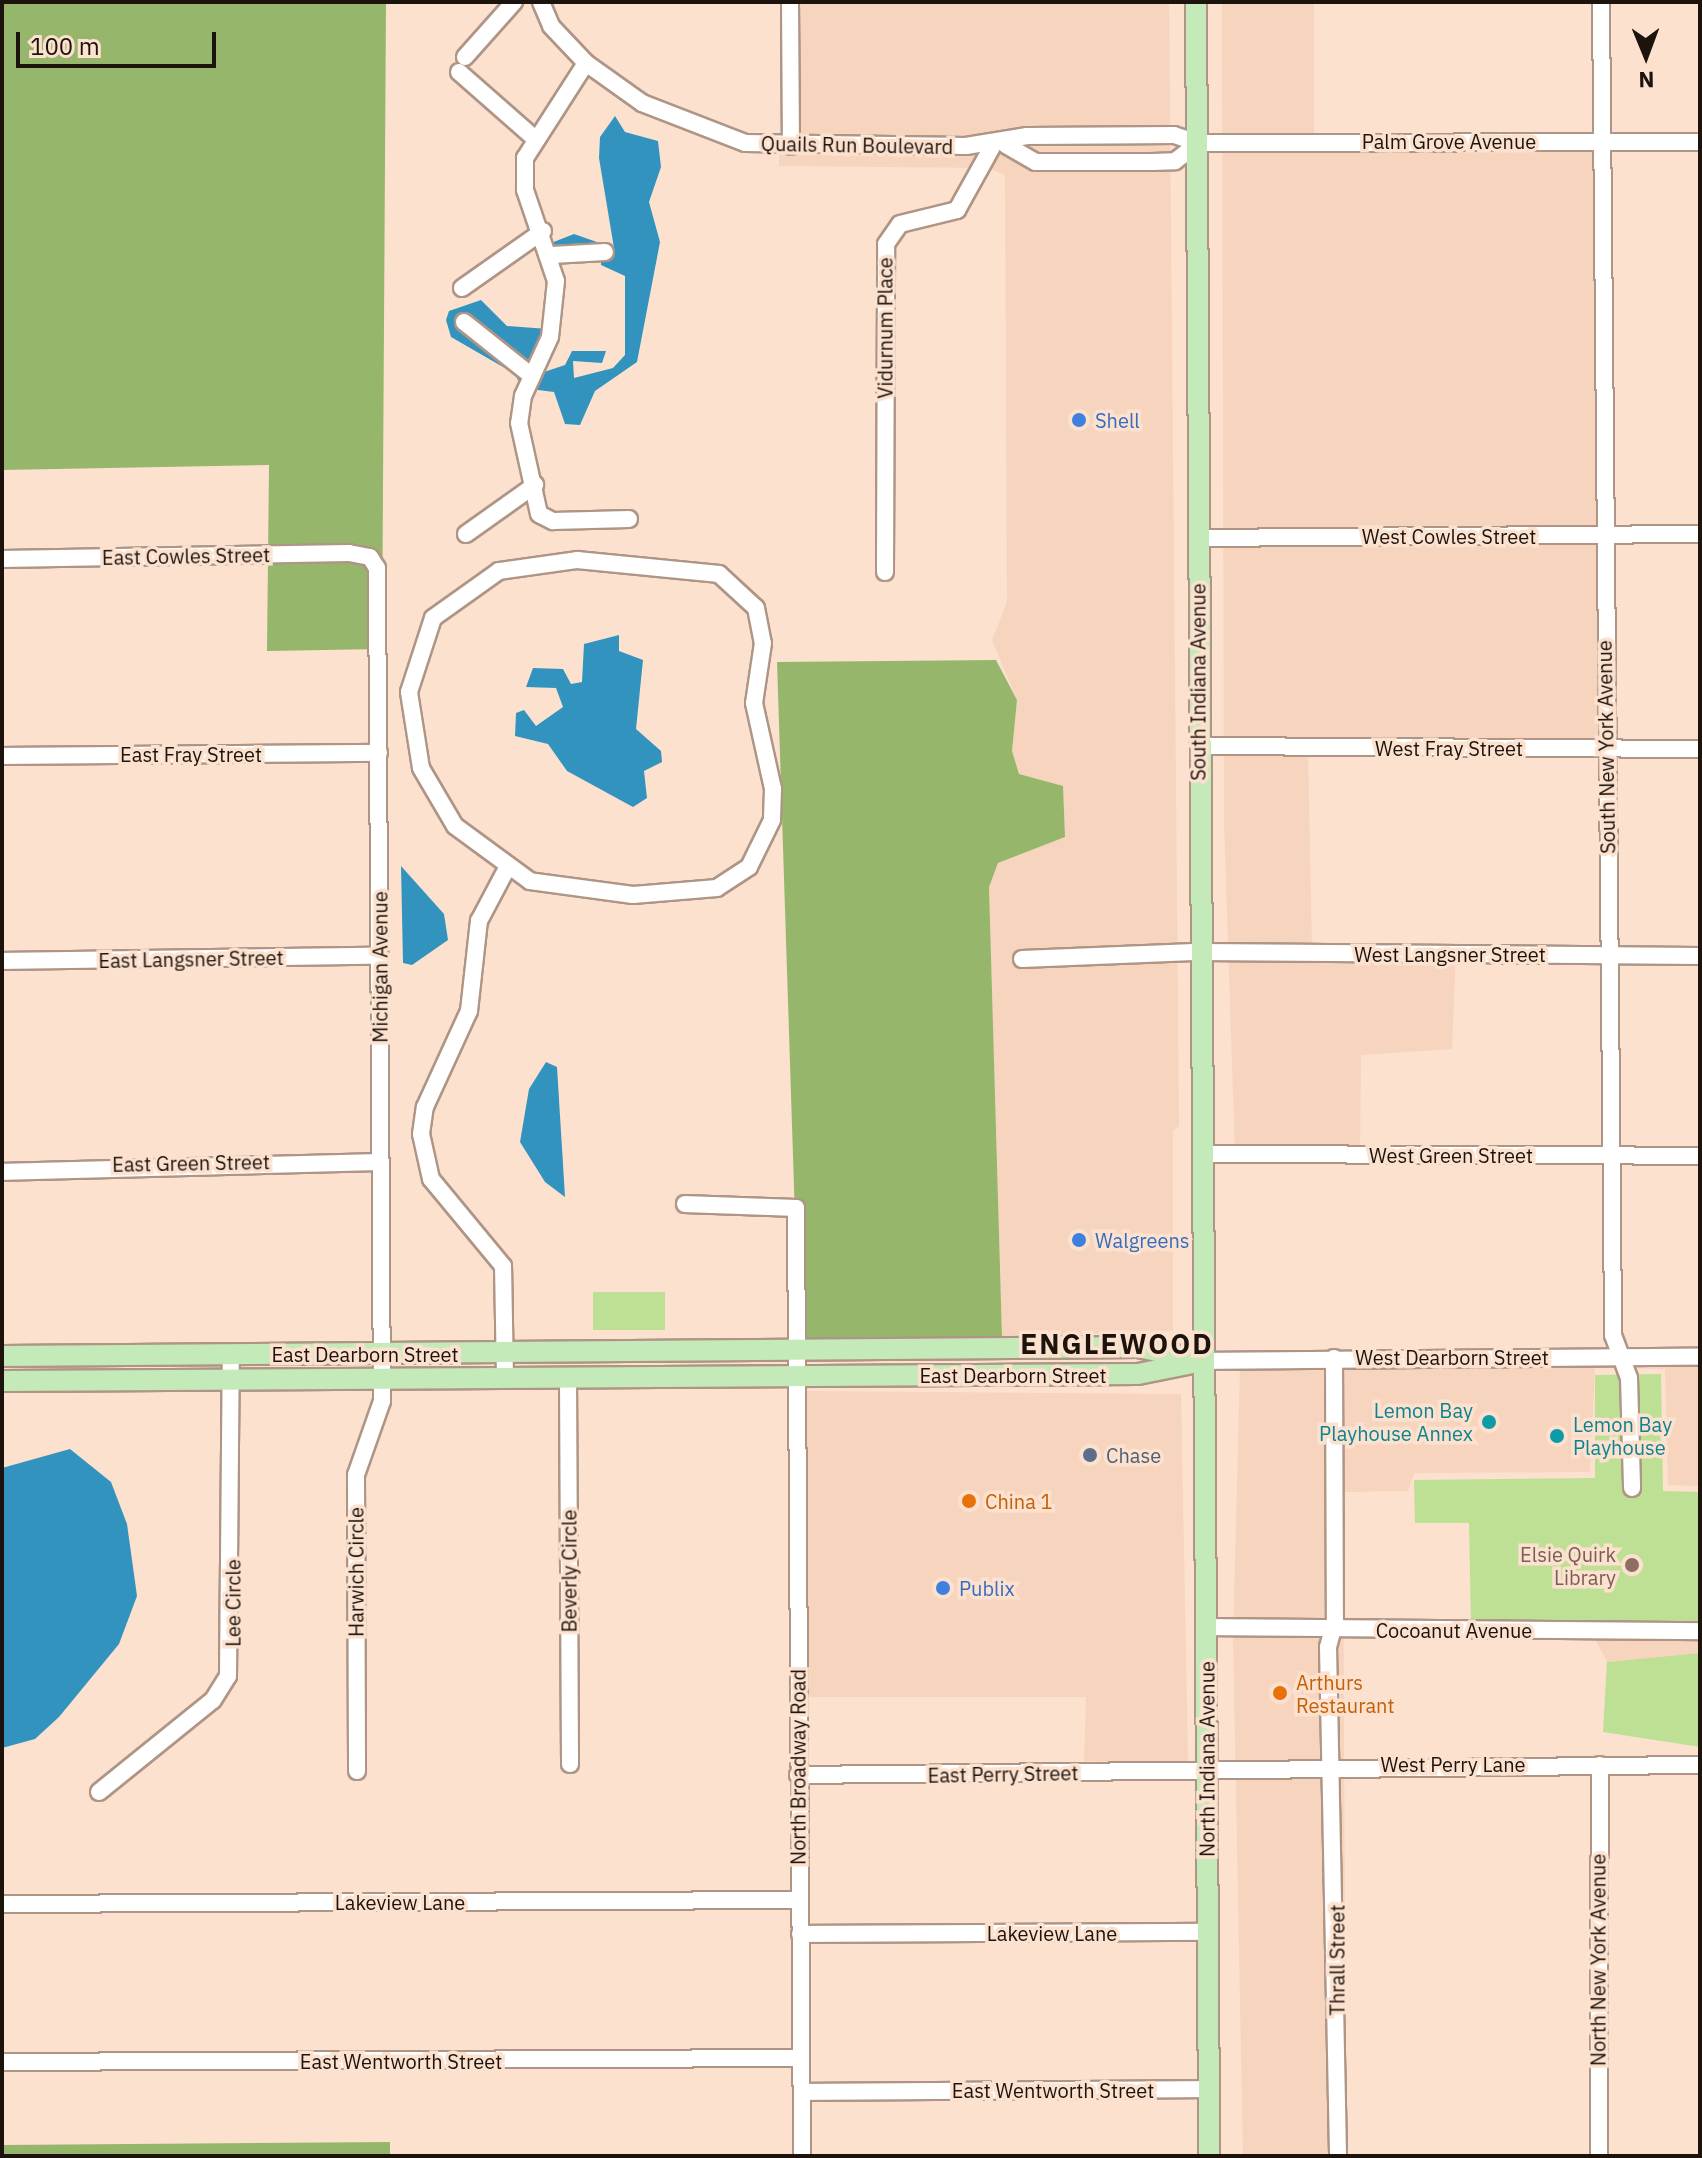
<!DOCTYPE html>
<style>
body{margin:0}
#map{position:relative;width:1702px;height:2158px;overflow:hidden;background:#fce1cf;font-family:"IBM Plex Sans",sans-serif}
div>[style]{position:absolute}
.built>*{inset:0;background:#f6d4be}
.green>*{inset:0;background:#bee094;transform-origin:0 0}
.forest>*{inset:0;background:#96b76b}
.water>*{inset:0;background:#3294be}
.roads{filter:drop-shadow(2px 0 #ae9585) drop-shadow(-2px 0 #ae9585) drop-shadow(0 2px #ae9585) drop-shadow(0 -2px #ae9585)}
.minor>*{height:16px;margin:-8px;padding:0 8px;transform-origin:8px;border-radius:8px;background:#fff}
.major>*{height:20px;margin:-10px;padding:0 10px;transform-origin:10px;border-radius:10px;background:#c4eab9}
.dots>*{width:22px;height:22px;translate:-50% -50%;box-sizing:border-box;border:4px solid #fce1cf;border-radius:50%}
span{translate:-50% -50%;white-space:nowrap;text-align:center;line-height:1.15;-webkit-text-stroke:7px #fce1cf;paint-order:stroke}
.street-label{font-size:20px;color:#1c130d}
.shop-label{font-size:20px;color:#366cbe}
.left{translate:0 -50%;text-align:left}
.culture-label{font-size:20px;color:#0d838f}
.right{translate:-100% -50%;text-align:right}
.service-label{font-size:20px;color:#4e5e75}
.food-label{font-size:20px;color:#c56008}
.education-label{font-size:20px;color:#785e54}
.district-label{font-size:28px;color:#1c130d;font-weight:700;letter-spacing:2px}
.frame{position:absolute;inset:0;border:4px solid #1c130d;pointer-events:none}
.north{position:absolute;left:1606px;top:16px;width:80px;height:80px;-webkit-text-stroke:6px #fce1cf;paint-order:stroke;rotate:179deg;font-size:22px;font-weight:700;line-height:32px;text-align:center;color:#1c130d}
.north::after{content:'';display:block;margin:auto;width:28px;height:36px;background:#1c130d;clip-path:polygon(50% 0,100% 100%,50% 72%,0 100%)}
.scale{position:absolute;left:16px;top:32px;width:200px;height:36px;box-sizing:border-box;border:4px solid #1c130d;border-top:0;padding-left:10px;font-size:24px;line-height:28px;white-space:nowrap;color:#1c130d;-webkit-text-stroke:6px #fce1cf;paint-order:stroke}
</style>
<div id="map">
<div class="built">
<div style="clip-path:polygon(782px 2px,1169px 2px,1179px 1126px,1173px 1131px,1173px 1331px,1002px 1337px,989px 887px,998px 863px,1065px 837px,1063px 787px,1019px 774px,1012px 751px,1017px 700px,992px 640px,1007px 602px,1005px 175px,988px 168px,779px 166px)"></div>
<div style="clip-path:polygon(1222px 2px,1314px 2px,1314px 138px,1597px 137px,1603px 749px,1308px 748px,1312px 951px,1456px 950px,1452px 1049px,1361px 1055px,1360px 1152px,1235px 1153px,1224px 823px)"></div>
<div style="clip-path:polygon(1700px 1365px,1700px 1486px,1668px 1485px,1665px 1369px,1595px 1368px,1590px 1472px,1414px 1473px,1408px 1491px,1343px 1492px,1346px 2156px,1243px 2156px,1233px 1639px,1240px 1367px)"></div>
<div style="clip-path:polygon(801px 1391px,1181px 1394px,1188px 1763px,1084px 1761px,1086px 1697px,798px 1697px)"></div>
<div style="clip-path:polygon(1591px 1631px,1700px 1631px,1700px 1653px,1607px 1662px)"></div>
</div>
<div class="green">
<div style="left:593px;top:1292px;width:72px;height:38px"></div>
<div style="clip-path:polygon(1661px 1374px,1663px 1491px,1700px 1492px,1700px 1625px,1471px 1624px,1469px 1523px,1415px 1523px,1414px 1480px,1595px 1478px,1595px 1375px)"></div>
<div style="clip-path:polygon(1700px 1653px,1700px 1747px,1603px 1732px,1607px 1662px)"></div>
</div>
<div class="forest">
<div style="clip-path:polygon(2px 2px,386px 2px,382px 649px,267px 651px,269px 465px,2px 470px)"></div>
<div style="clip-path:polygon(996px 660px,1017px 700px,1012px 751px,1019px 774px,1063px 786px,1065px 837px,998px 863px,989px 887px,1002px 1337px,799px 1342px,777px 662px)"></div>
<div style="clip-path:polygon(390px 2142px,390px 2156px,2px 2156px,2px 2145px)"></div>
</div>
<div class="water">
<div style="clip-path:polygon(615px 116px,625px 132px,658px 141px,661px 167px,649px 202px,660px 242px,637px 362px,595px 391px,580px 425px,565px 424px,554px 392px,522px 388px,515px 374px,451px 337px,446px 320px,449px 311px,481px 300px,507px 326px,548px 329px,538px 366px,544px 372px,565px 365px,572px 351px,606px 351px,602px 363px,573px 361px,574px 378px,613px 368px,625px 355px,625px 276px,601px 265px,601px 254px,557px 257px,551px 243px,574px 234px,614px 248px,599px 158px,600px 137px)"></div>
<div style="clip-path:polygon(619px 635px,619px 651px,643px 660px,636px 729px,661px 751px,662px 762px,644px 771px,647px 798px,633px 807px,567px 771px,548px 744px,515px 736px,516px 713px,524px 710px,536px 726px,563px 707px,556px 688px,526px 687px,533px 668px,563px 669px,571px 684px,582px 682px,584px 644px)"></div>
<div style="clip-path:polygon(401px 866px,444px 914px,448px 940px,412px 965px,403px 963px)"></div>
<div style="clip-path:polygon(546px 1062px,557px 1067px,565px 1197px,545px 1182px,520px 1142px,529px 1089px)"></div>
<div style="clip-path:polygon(70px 1449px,111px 1482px,127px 1524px,137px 1596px,119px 1644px,59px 1717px,35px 1739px,2px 1748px,2px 1468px)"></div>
</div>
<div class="roads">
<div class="minor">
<div style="left:541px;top:2px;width:26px;rotate:67deg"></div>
<div style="left:551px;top:26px;width:51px;rotate:46.6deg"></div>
<div style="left:586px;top:63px;width:69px;rotate:35.5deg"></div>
<div style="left:642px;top:103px;width:110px;rotate:21.2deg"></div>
<div style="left:745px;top:143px;width:221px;rotate:0.8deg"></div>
<div style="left:966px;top:146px;width:62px;rotate:-9.3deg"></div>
<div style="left:1027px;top:136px;width:147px;rotate:-0.4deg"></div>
<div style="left:1174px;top:135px;width:26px;rotate:18deg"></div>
<div style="left:1199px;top:143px;width:501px;rotate:-0.11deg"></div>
<div style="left:790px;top:2px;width:144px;rotate:89.6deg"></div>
<div style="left:1601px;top:2px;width:1333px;rotate:89.48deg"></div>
<div style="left:1613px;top:1335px;width:46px;rotate:69.6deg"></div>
<div style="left:1629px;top:1378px;width:110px;rotate:88.4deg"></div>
<div style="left:465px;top:57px;width:74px;rotate:-48.3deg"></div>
<div style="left:586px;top:63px;width:113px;rotate:122.7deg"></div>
<div style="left:525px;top:158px;width:32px;rotate:90deg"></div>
<div style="left:525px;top:190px;width:96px;rotate:71.2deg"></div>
<div style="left:556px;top:281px;width:56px;rotate:96.1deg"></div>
<div style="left:550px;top:337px;width:65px;rotate:114.6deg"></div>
<div style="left:523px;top:396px;width:27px;rotate:98deg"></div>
<div style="left:519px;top:423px;width:93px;rotate:77.6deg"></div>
<div style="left:539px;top:514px;width:16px;rotate:27deg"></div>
<div style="left:553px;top:521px;width:76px;rotate:-1.5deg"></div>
<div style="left:459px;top:72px;width:100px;rotate:41.3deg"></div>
<div style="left:1006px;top:145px;width:34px;rotate:30deg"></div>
<div style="left:1036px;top:162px;width:116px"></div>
<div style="left:1152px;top:162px;width:23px;rotate:-2deg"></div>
<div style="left:1175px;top:161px;width:30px;rotate:-37deg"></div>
<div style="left:552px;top:255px;width:53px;rotate:-3.2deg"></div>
<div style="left:462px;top:288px;width:99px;rotate:-35.1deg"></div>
<div style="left:464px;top:322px;width:87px;rotate:38.5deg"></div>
<div style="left:466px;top:534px;width:85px;rotate:-35.4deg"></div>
<div style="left:1197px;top:538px;width:503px;rotate:-0.46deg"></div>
<div style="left:2px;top:559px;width:347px;rotate:-1deg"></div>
<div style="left:349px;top:553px;width:21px;rotate:11deg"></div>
<div style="left:370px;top:557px;width:13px;rotate:58deg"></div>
<div style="left:377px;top:568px;width:833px;rotate:89.66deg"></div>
<div style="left:382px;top:1401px;width:78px;rotate:109.4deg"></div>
<div style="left:356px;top:1475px;width:296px;rotate:89.8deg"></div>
<div style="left:577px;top:560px;width:143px;rotate:5.6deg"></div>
<div style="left:719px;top:574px;width:50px;rotate:42.6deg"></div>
<div style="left:756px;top:608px;width:36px;rotate:79deg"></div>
<div style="left:763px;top:643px;width:61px;rotate:98.5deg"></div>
<div style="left:754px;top:703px;width:88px;rotate:77.5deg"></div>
<div style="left:773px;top:789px;width:31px;rotate:92deg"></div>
<div style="left:772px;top:820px;width:52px;rotate:116.1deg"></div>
<div style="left:749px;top:867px;width:38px;rotate:147deg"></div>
<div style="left:717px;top:888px;width:84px;rotate:175.2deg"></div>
<div style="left:633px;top:895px;width:104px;rotate:-172.3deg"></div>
<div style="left:530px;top:881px;width:93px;rotate:-143.7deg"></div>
<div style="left:455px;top:826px;width:67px;rotate:-120.4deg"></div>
<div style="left:421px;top:768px;width:77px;rotate:-99deg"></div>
<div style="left:409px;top:692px;width:78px;rotate:-72deg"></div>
<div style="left:433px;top:618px;width:81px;rotate:-35.5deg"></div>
<div style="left:499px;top:571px;width:79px;rotate:-8deg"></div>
<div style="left:885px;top:572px;width:328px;rotate:-89.8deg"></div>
<div style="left:886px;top:244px;width:24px;rotate:-55deg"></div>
<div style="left:900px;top:224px;width:59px;rotate:-13.8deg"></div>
<div style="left:957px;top:210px;width:74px;rotate:-61deg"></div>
<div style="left:1199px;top:746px;width:501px;rotate:0.34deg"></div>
<div style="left:2px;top:756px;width:377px;rotate:-0.5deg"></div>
<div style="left:1022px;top:959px;width:178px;rotate:-2.3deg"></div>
<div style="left:1200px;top:952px;width:500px;rotate:0.46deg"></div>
<div style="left:2px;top:961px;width:378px;rotate:-0.8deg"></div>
<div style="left:1203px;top:1154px;width:497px;rotate:0.2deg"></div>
<div style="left:2px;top:1172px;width:379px;rotate:-1.5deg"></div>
<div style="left:685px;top:1204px;width:111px;rotate:2.1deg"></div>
<div style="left:796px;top:1208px;width:948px;rotate:89.64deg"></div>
<div style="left:1334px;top:1358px;width:263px;rotate:89.8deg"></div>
<div style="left:1335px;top:1621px;width:27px;rotate:105deg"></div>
<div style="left:1328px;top:1647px;width:509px;rotate:88.87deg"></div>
<div style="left:1204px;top:1361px;width:496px;rotate:-0.5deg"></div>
<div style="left:568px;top:1378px;width:386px;rotate:89.7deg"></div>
<div style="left:505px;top:1379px;width:113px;rotate:-91deg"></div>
<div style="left:503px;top:1266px;width:113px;rotate:-129.6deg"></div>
<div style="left:431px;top:1179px;width:46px;rotate:-102.5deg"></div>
<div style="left:421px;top:1134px;width:27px;rotate:-82deg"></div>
<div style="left:425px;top:1107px;width:106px;rotate:-65.4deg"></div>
<div style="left:469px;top:1011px;width:91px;rotate:-83.7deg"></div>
<div style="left:479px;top:921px;width:58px;rotate:-62.1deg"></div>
<div style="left:1208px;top:1627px;width:492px;rotate:0.5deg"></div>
<div style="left:798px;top:1775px;width:902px;rotate:-0.64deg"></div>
<div style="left:99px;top:1792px;width:146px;rotate:-38.9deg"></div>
<div style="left:213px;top:1700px;width:28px;rotate:-58deg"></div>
<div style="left:228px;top:1676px;width:321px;rotate:-89.5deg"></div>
<div style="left:2px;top:1904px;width:797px;rotate:-0.29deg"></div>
<div style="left:800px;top:1934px;width:408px;rotate:-0.3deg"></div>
<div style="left:2px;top:2062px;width:798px;rotate:-0.29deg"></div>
<div style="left:802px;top:2092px;width:407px;rotate:-0.4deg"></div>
<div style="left:1599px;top:2156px;width:391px;rotate:-89.9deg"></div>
</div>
<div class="major">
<div style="left:1196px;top:2px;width:2154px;rotate:89.65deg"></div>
<div style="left:2px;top:1356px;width:1136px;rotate:-0.45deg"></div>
<div style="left:1138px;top:1347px;width:67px;rotate:12deg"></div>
<div style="left:2px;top:1381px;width:1136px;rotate:-0.35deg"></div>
<div style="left:1138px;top:1374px;width:56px;rotate:-11.3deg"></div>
</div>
</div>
<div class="dots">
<div style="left:1079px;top:420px;background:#3f7fe0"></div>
<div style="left:1079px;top:1240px;background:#3f7fe0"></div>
<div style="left:1489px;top:1422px;background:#0f9aa8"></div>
<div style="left:1557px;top:1436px;background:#0f9aa8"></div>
<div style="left:1090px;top:1455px;background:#5c6f8a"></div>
<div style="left:969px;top:1501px;background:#e8710a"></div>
<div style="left:1632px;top:1565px;background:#8d6e63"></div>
<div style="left:943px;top:1588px;background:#3f7fe0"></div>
<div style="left:1280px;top:1693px;background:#e8710a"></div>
</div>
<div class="street-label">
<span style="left:1449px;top:141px">Palm Grove Avenue</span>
<span style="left:857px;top:145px;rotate:1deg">Quails Run Boulevard</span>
<span style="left:885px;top:328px;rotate:-90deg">Vidurnum Place</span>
<span style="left:1449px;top:536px">West Cowles Street</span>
<span style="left:186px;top:556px;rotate:-1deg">East Cowles Street</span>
<span style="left:1198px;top:682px;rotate:-90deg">South Indiana Avenue</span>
<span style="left:1606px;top:747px;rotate:-91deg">South New York Avenue</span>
<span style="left:1449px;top:748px">West Fray Street</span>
<span style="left:191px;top:754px">East Fray Street</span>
<span style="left:1450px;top:954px">West Langsner Street</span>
<span style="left:191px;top:959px;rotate:-1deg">East Langsner Street</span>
<span style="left:380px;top:967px;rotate:-90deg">Michigan Avenue</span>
<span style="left:1451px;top:1155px">West Green Street</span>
<span style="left:191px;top:1163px;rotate:-1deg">East Green Street</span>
<span style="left:365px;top:1354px">East Dearborn Street</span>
<span style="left:1452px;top:1357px">West Dearborn Street</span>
<span style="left:1013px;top:1375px">East Dearborn Street</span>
<span style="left:569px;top:1571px;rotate:-90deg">Beverly Circle</span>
<span style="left:356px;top:1572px;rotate:-90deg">Harwich Circle</span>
<span style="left:233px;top:1603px;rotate:-90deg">Lee Circle</span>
<span style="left:1454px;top:1630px">Cocoanut Avenue</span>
<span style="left:1207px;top:1759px;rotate:-90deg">North Indiana Avenue</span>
<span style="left:1453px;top:1764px">West Perry Lane</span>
<span style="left:798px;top:1767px;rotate:-90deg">North Broadway Road</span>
<span style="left:1003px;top:1774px;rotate:-1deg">East Perry Street</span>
<span style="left:400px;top:1902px">Lakeview Lane</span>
<span style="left:1052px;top:1933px">Lakeview Lane</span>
<span style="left:1337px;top:1960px;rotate:-90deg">Thrall Street</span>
<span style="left:1598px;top:1960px;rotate:-90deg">North New York Avenue</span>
<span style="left:401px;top:2061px">East Wentworth Street</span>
<span style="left:1053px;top:2090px">East Wentworth Street</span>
</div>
<div class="shop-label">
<span class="left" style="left:1095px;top:420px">Shell</span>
<span class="left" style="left:1095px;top:1240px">Walgreens</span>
<span class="left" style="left:959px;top:1588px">Publix</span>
</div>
<div class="culture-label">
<span class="right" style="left:1473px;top:1422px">Lemon Bay<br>Playhouse Annex</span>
<span class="left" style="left:1573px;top:1436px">Lemon Bay<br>Playhouse</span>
</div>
<div class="service-label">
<span class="left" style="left:1106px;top:1455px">Chase</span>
</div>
<div class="food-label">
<span class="left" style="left:985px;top:1501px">China 1</span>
<span class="left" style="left:1296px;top:1694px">Arthurs<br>Restaurant</span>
</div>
<div class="education-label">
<span class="right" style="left:1616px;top:1566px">Elsie Quirk<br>Library</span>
</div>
<div class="district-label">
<span style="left:1117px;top:1344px">ENGLEWOOD</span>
</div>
<div class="frame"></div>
<div class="north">N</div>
<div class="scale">100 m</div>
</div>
